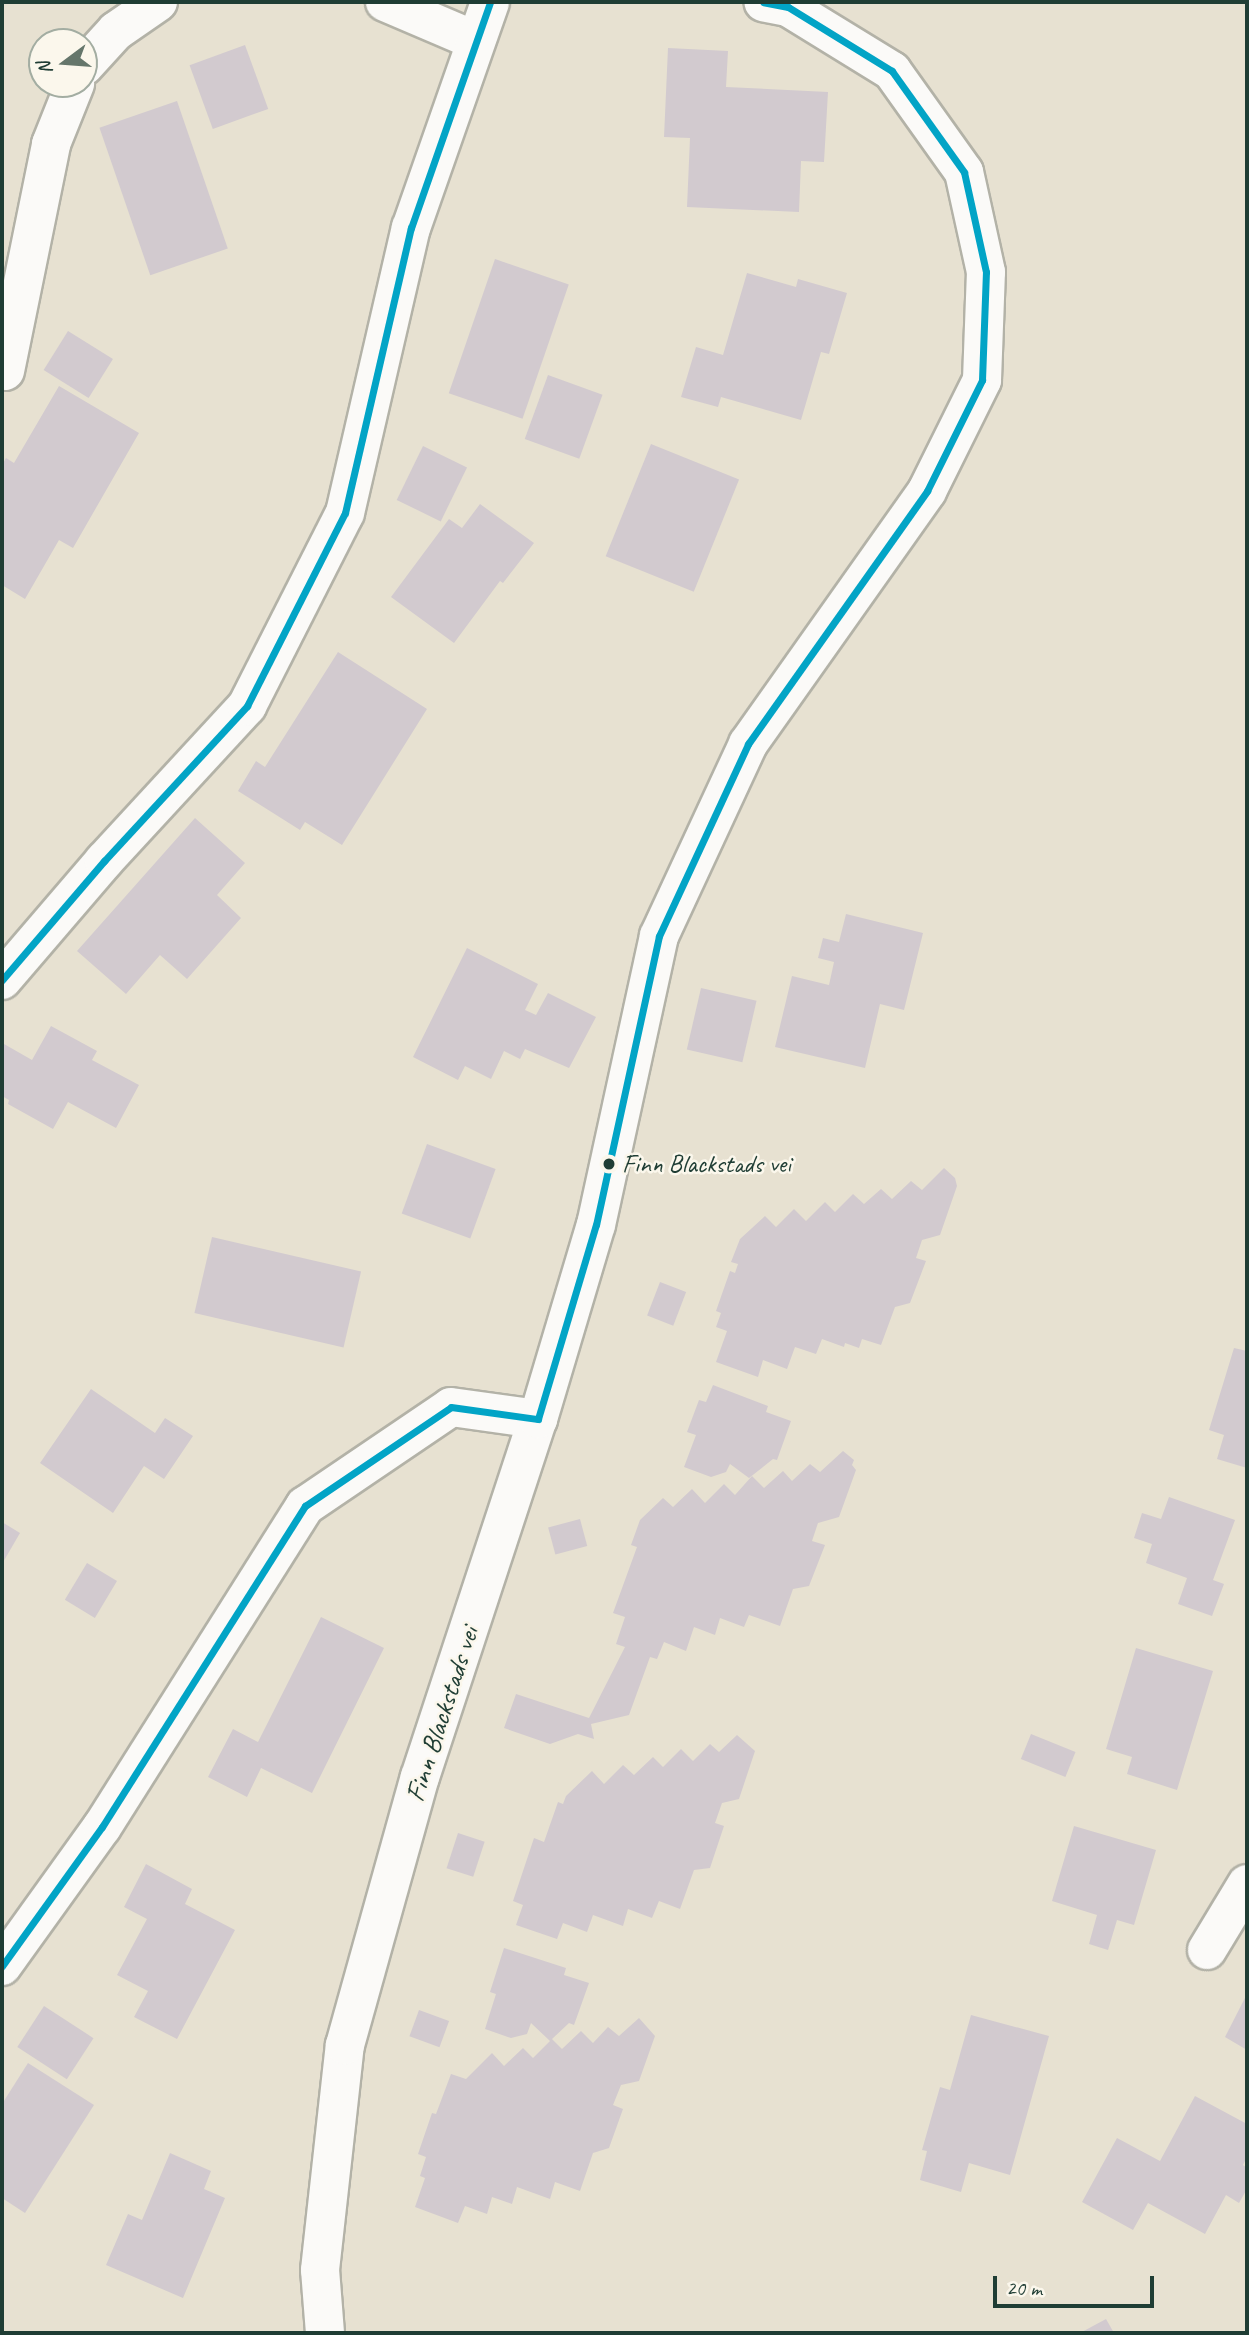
<!DOCTYPE html>
<style>
body{margin:0}
#map{position:relative;width:1249px;height:2335px;overflow:hidden;background:#e7e1d1;font-family:Caveat,sans-serif}
div>[style]{position:absolute}
.building>*{inset:0;background:#d2cacf;transform-origin:0 0}
.roads{filter:drop-shadow(2px 0 #b3b2a7) drop-shadow(-2px 0 #b3b2a7) drop-shadow(0 2px #b3b2a7) drop-shadow(0 -2px #b3b2a7)}
.minor>*{height:38px;margin:-19px;padding:0 19px;transform-origin:19px;border-radius:19px;background:#fbfaf8}
.bus-1>*{height:7px;margin:-3.5px;padding:0 3.5px;transform-origin:3.5px;border-radius:3.5px;background:#02a4c6}
.dots>*{width:19px;height:19px;translate:-50% -50%;box-sizing:border-box;border:4px solid #fbf7ec;border-radius:50%}
span{translate:-50% -50%;white-space:nowrap;text-align:center;line-height:1.15;-webkit-text-stroke:5px #fbf7ec;paint-order:stroke}
.bus-label{font-size:26px;color:#1f3d34}
.left{translate:0 -50%;text-align:left}
.street-label{font-size:28px;color:#1f3d34}
.frame{position:absolute;inset:0;border:4px solid #1f3d34;pointer-events:none}
.north{position:absolute;left:28px;top:28px;width:70px;height:70px;box-sizing:border-box;background:#fbf7ec;border:2px solid #a3ada2;border-radius:50%;rotate:254deg;font-size:19px;font-weight:700;line-height:28px;text-align:center;color:#1f3d34}
.north::after{content:'';display:block;margin:auto;width:24px;height:32px;background:#65766b;clip-path:polygon(50% 0,100% 100%,50% 72%,0 100%)}
.scale{position:absolute;left:993px;top:2276px;width:161px;height:32px;box-sizing:border-box;border:4px solid #1f3d34;border-top:0;padding-left:9px;font-size:21px;line-height:24px;white-space:nowrap;color:#1f3d34;-webkit-text-stroke:5px #fbf7ec;paint-order:stroke}
</style>
<div id="map">
<div class="building">
<div style="left:245px;top:45px;width:68px;height:59px;rotate:70deg"></div>
<div style="clip-path:polygon(668px 48px,728px 51px,726px 87px,828px 92px,824px 162px,801px 161px,799px 212px,687px 207px,690px 138px,664px 137px)"></div>
<div style="left:177px;top:101px;width:156px;height:82px;rotate:71deg"></div>
<div style="left:495px;top:259px;width:78px;height:142px;rotate:19deg"></div>
<div style="clip-path:polygon(747px 273px,796px 287px,798px 279px,847px 293px,829px 354px,821px 352px,801px 420px,721px 397px,718px 407px,681px 397px,696px 347px,723px 355px)"></div>
<div style="left:68px;top:331px;width:53px;height:46px;rotate:32deg"></div>
<div style="left:548px;top:375px;width:58px;height:68px;rotate:20deg"></div>
<div style="clip-path:polygon(59px 386px,139px 433px,73px 548px,59px 540px,25px 599px,2px 585px,2px 465px,6px 458px,14px 463px)"></div>
<div style="left:651px;top:444px;width:95px;height:121px;rotate:22deg"></div>
<div style="left:423px;top:446px;width:49px;height:60px;rotate:26deg"></div>
<div style="clip-path:polygon(480px 504px,534px 543px,503px 583px,500px 581px,454px 643px,391px 597px,449px 519px,462px 528px)"></div>
<div style="clip-path:polygon(338px 652px,427px 709px,342px 845px,305px 822px,300px 830px,238px 791px,256px 761px,265px 767px)"></div>
<div style="clip-path:polygon(195px 818px,245px 863px,217px 895px,241px 918px,187px 979px,160px 955px,126px 994px,77px 951px)"></div>
<div style="clip-path:polygon(846px 914px,923px 933px,904px 1010px,880px 1004px,865px 1068px,775px 1047px,792px 976px,829px 985px,834px 962px,818px 958px,823px 938px,839px 942px)"></div>
<div style="clip-path:polygon(467px 948px,538px 984px,525px 1010px,536px 1015px,548px 993px,596px 1017px,569px 1068px,525px 1049px,520px 1059px,504px 1051px,491px 1079px,465px 1066px,458px 1080px,413px 1057px)"></div>
<div style="left:701px;top:988px;width:57px;height:63px;rotate:13deg"></div>
<div style="clip-path:polygon(51px 1026px,97px 1051px,92px 1060px,139px 1085px,116px 1128px,68px 1102px,53px 1129px,8px 1104px,9px 1100px,2px 1096px,2px 1049px,4px 1044px,32px 1060px)"></div>
<div style="left:427px;top:1144px;width:73px;height:74px;rotate:20deg"></div>
<div style="clip-path:polygon(944px 1168px,955px 1178px,957px 1186px,940px 1235px,922px 1240px,916px 1258px,926px 1261px,910px 1303px,895px 1307px,881px 1345px,862px 1339px,859px 1348px,845px 1343px,844px 1347px,822px 1339px,816px 1354px,795px 1347px,787px 1369px,763px 1360px,758px 1377px,716px 1362px,727px 1331px,716px 1327px,721px 1313px,716px 1311px,730px 1271px,735px 1273px,738px 1264px,731px 1262px,740px 1239px,765px 1216px,776px 1227px,794px 1209px,806px 1221px,825px 1202px,835px 1212px,853px 1194px,864px 1204px,881px 1189px,892px 1199px,911px 1181px,922px 1190px)"></div>
<div style="left:212px;top:1237px;width:153px;height:78px;rotate:13deg"></div>
<div style="left:660px;top:1282px;width:28px;height:36px;rotate:21deg"></div>
<div style="clip-path:polygon(1234px 1348px,1247px 1351px,1247px 1468px,1217px 1459px,1224px 1435px,1209px 1430px)"></div>
<div style="clip-path:polygon(713px 1385px,768px 1406px,766px 1412px,791px 1421px,777px 1460px,773px 1459px,749px 1478px,730px 1464px,726px 1472px,711px 1477px,684px 1467px,696px 1435px,687px 1432px,699px 1400px,706px 1402px)"></div>
<div style="clip-path:polygon(91px 1389px,155px 1433px,165px 1418px,193px 1436px,164px 1479px,144px 1466px,113px 1513px,40px 1463px)"></div>
<div style="clip-path:polygon(843px 1451px,854px 1460px,852px 1465px,856px 1470px,839px 1517px,818px 1523px,812px 1541px,825px 1545px,809px 1586px,793px 1589px,780px 1626px,749px 1615px,744px 1627px,720px 1618px,715px 1635px,694px 1627px,686px 1651px,664px 1642px,657px 1659px,650px 1657px,629px 1715px,591px 1724px,594px 1739px,578px 1734px,550px 1744px,504px 1728px,516px 1694px,589px 1718px,625px 1647px,616px 1644px,625px 1617px,613px 1613px,637px 1547px,631px 1545px,640px 1520px,663px 1498px,673px 1507px,692px 1489px,705px 1503px,724px 1484px,735px 1495px,752px 1476px,764px 1488px,783px 1471px,792px 1481px,810px 1464px,820px 1472px)"></div>
<div style="clip-path:polygon(1169px 1497px,1235px 1520px,1213px 1580px,1224px 1584px,1212px 1616px,1178px 1604px,1187px 1578px,1146px 1563px,1152px 1544px,1134px 1538px,1142px 1513px,1161px 1519px)"></div>
<div style="left:580px;top:1519px;width:28px;height:33px;rotate:75deg"></div>
<div style="clip-path:polygon(2px 1522px,20px 1533px,2px 1564px)"></div>
<div style="left:87px;top:1563px;width:35px;height:43px;rotate:31deg"></div>
<div style="clip-path:polygon(321px 1617px,384px 1648px,312px 1793px,261px 1768px,247px 1797px,208px 1777px,233px 1729px,258px 1742px)"></div>
<div style="clip-path:polygon(1136px 1648px,1213px 1671px,1177px 1790px,1127px 1774px,1132px 1757px,1106px 1749px)"></div>
<div style="left:1031px;top:1734px;width:48px;height:27px;rotate:22deg"></div>
<div style="clip-path:polygon(737px 1735px,755px 1751px,739px 1799px,722px 1803px,715px 1823px,724px 1826px,710px 1868px,694px 1870px,680px 1909px,659px 1901px,652px 1918px,628px 1909px,623px 1926px,593px 1915px,587px 1932px,563px 1923px,557px 1939px,516px 1925px,523px 1905px,513px 1901px,534px 1838px,544px 1842px,558px 1802px,563px 1804px,566px 1796px,592px 1771px,604px 1784px,623px 1765px,634px 1775px,653px 1757px,663px 1767px,681px 1749px,693px 1761px,710px 1744px,719px 1752px)"></div>
<div style="clip-path:polygon(1074px 1826px,1156px 1850px,1134px 1925px,1117px 1920px,1108px 1950px,1089px 1944px,1097px 1915px,1052px 1901px)"></div>
<div style="left:458px;top:1833px;width:28px;height:37px;rotate:18deg"></div>
<div style="clip-path:polygon(146px 1864px,192px 1889px,185px 1904px,235px 1930px,177px 2039px,134px 2017px,148px 1991px,117px 1975px,147px 1919px,124px 1907px)"></div>
<div style="clip-path:polygon(504px 1948px,566px 1968px,564px 1975px,589px 1983px,574px 2025px,569px 2023px,552px 2039px,562px 2049px,581px 2031px,593px 2043px,608px 2027px,619px 2036px,639px 2018px,655px 2036px,639px 2081px,621px 2085px,613px 2105px,623px 2109px,609px 2148px,593px 2153px,580px 2191px,555px 2182px,550px 2199px,517px 2187px,512px 2204px,492px 2197px,487px 2214px,465px 2206px,458px 2223px,415px 2207px,425px 2178px,420px 2176px,426px 2157px,418px 2154px,432px 2113px,436px 2114px,451px 2074px,466px 2079px,492px 2053px,504px 2066px,523px 2048px,533px 2058px,550px 2041px,531px 2023px,527px 2034px,511px 2038px,485px 2029px,496px 1994px,490px 1992px)"></div>
<div style="clip-path:polygon(1247px 1994px,1247px 2050px,1225px 2037px)"></div>
<div style="left:44px;top:2006px;width:59px;height:49px;rotate:33deg"></div>
<div style="left:419px;top:2010px;width:32px;height:28px;rotate:20deg"></div>
<div style="clip-path:polygon(971px 2015px,1049px 2036px,1010px 2175px,969px 2163px,961px 2192px,920px 2180px,927px 2151px,922px 2150px,940px 2087px,950px 2090px)"></div>
<div style="clip-path:polygon(28px 2063px,94px 2105px,25px 2213px,2px 2198px,2px 2104px)"></div>
<div style="clip-path:polygon(1195px 2096px,1247px 2124px,1247px 2157px,1243px 2165px,1247px 2168px,1247px 2189px,1239px 2203px,1226px 2195px,1205px 2234px,1148px 2203px,1133px 2230px,1082px 2202px,1117px 2138px,1160px 2161px)"></div>
<div style="clip-path:polygon(170px 2153px,211px 2171px,204px 2189px,225px 2198px,183px 2298px,106px 2265px,128px 2214px,142px 2220px)"></div>
<div style="clip-path:polygon(1106px 2319px,1114px 2333px,1080px 2333px)"></div>
</div>
<div class="roads">
<div class="minor">
<div style="left:385px;top:2px;width:97px;rotate:23.1deg"></div>
<div style="left:84px;top:66px;width:47px;rotate:-47.6deg"></div>
<div style="left:116px;top:31px;width:51px;rotate:-34.6deg"></div>
<div style="left:5px;top:371px;width:232px;rotate:-78.5deg"></div>
<div style="left:51px;top:144px;width:65px;rotate:-68.2deg"></div>
<div style="left:2px;top:980px;width:157px;rotate:-49.4deg"></div>
<div style="left:104px;top:861px;width:211px;rotate:-47.3deg"></div>
<div style="left:247px;top:706px;width:216px;rotate:-63.1deg"></div>
<div style="left:345px;top:513px;width:293px;rotate:-77deg"></div>
<div style="left:411px;top:228px;width:239px;rotate:-70.7deg"></div>
<div style="left:1207px;top:1950px;width:77px;rotate:-58.8deg"></div>
<div style="left:2px;top:1966px;width:171px;rotate:-54.3deg"></div>
<div style="left:102px;top:1827px;width:380px;rotate:-57.7deg"></div>
<div style="left:305px;top:1506px;width:176px;rotate:-34.1deg"></div>
<div style="left:451px;top:1407px;width:88px;rotate:7.9deg"></div>
<div style="left:325px;top:2333px;width:63px;rotate:-94.5deg"></div>
<div style="left:320px;top:2270px;width:226px;rotate:-83.7deg"></div>
<div style="left:345px;top:2045px;width:278px;rotate:-74.4deg"></div>
<div style="left:420px;top:1777px;width:377px;rotate:-71.8deg"></div>
<div style="left:538px;top:1419px;width:202px;rotate:-73.4deg"></div>
<div style="left:596px;top:1225px;width:296px;rotate:-77.7deg"></div>
<div style="left:659px;top:936px;width:212px;rotate:-65.1deg"></div>
<div style="left:748px;top:744px;width:310px;rotate:-54.7deg"></div>
<div style="left:927px;top:491px;width:124px;rotate:-63.6deg"></div>
<div style="left:982px;top:380px;width:108px;rotate:-87.9deg"></div>
<div style="left:986px;top:272px;width:102px;rotate:-102.4deg"></div>
<div style="left:964px;top:172px;width:124px;rotate:-125.5deg"></div>
<div style="left:892px;top:71px;width:122px;rotate:-148.4deg"></div>
<div style="left:788px;top:7px;width:25px;rotate:-169deg"></div>
</div>
</div>
<div class="bus-1">
<div style="left:2px;top:980px;width:157px;rotate:-49.4deg"></div>
<div style="left:104px;top:861px;width:211px;rotate:-47.3deg"></div>
<div style="left:247px;top:706px;width:216px;rotate:-63.1deg"></div>
<div style="left:345px;top:513px;width:293px;rotate:-77deg"></div>
<div style="left:411px;top:228px;width:239px;rotate:-70.7deg"></div>
<div style="left:2px;top:1966px;width:171px;rotate:-54.3deg"></div>
<div style="left:102px;top:1827px;width:380px;rotate:-57.7deg"></div>
<div style="left:305px;top:1506px;width:176px;rotate:-34.1deg"></div>
<div style="left:451px;top:1407px;width:88px;rotate:7.9deg"></div>
<div style="left:538px;top:1419px;width:202px;rotate:-73.4deg"></div>
<div style="left:596px;top:1225px;width:296px;rotate:-77.7deg"></div>
<div style="left:659px;top:936px;width:212px;rotate:-65.1deg"></div>
<div style="left:748px;top:744px;width:310px;rotate:-54.7deg"></div>
<div style="left:927px;top:491px;width:124px;rotate:-63.6deg"></div>
<div style="left:982px;top:380px;width:108px;rotate:-87.9deg"></div>
<div style="left:986px;top:272px;width:102px;rotate:-102.4deg"></div>
<div style="left:964px;top:172px;width:124px;rotate:-125.5deg"></div>
<div style="left:892px;top:71px;width:122px;rotate:-148.4deg"></div>
<div style="left:788px;top:7px;width:25px;rotate:-169deg"></div>
</div>
<div class="dots">
<div style="left:609px;top:1164px;background:#1f3d34"></div>
</div>
<div class="bus-label">
<span class="left" style="left:622px;top:1164px">Finn Blackstads vei</span>
</div>
<div class="street-label">
<span style="left:442px;top:1714px;rotate:-72deg">Finn Blackstads vei</span>
</div>
<div class="frame"></div>
<div class="north">N</div>
<div class="scale">20 m</div>
</div>
